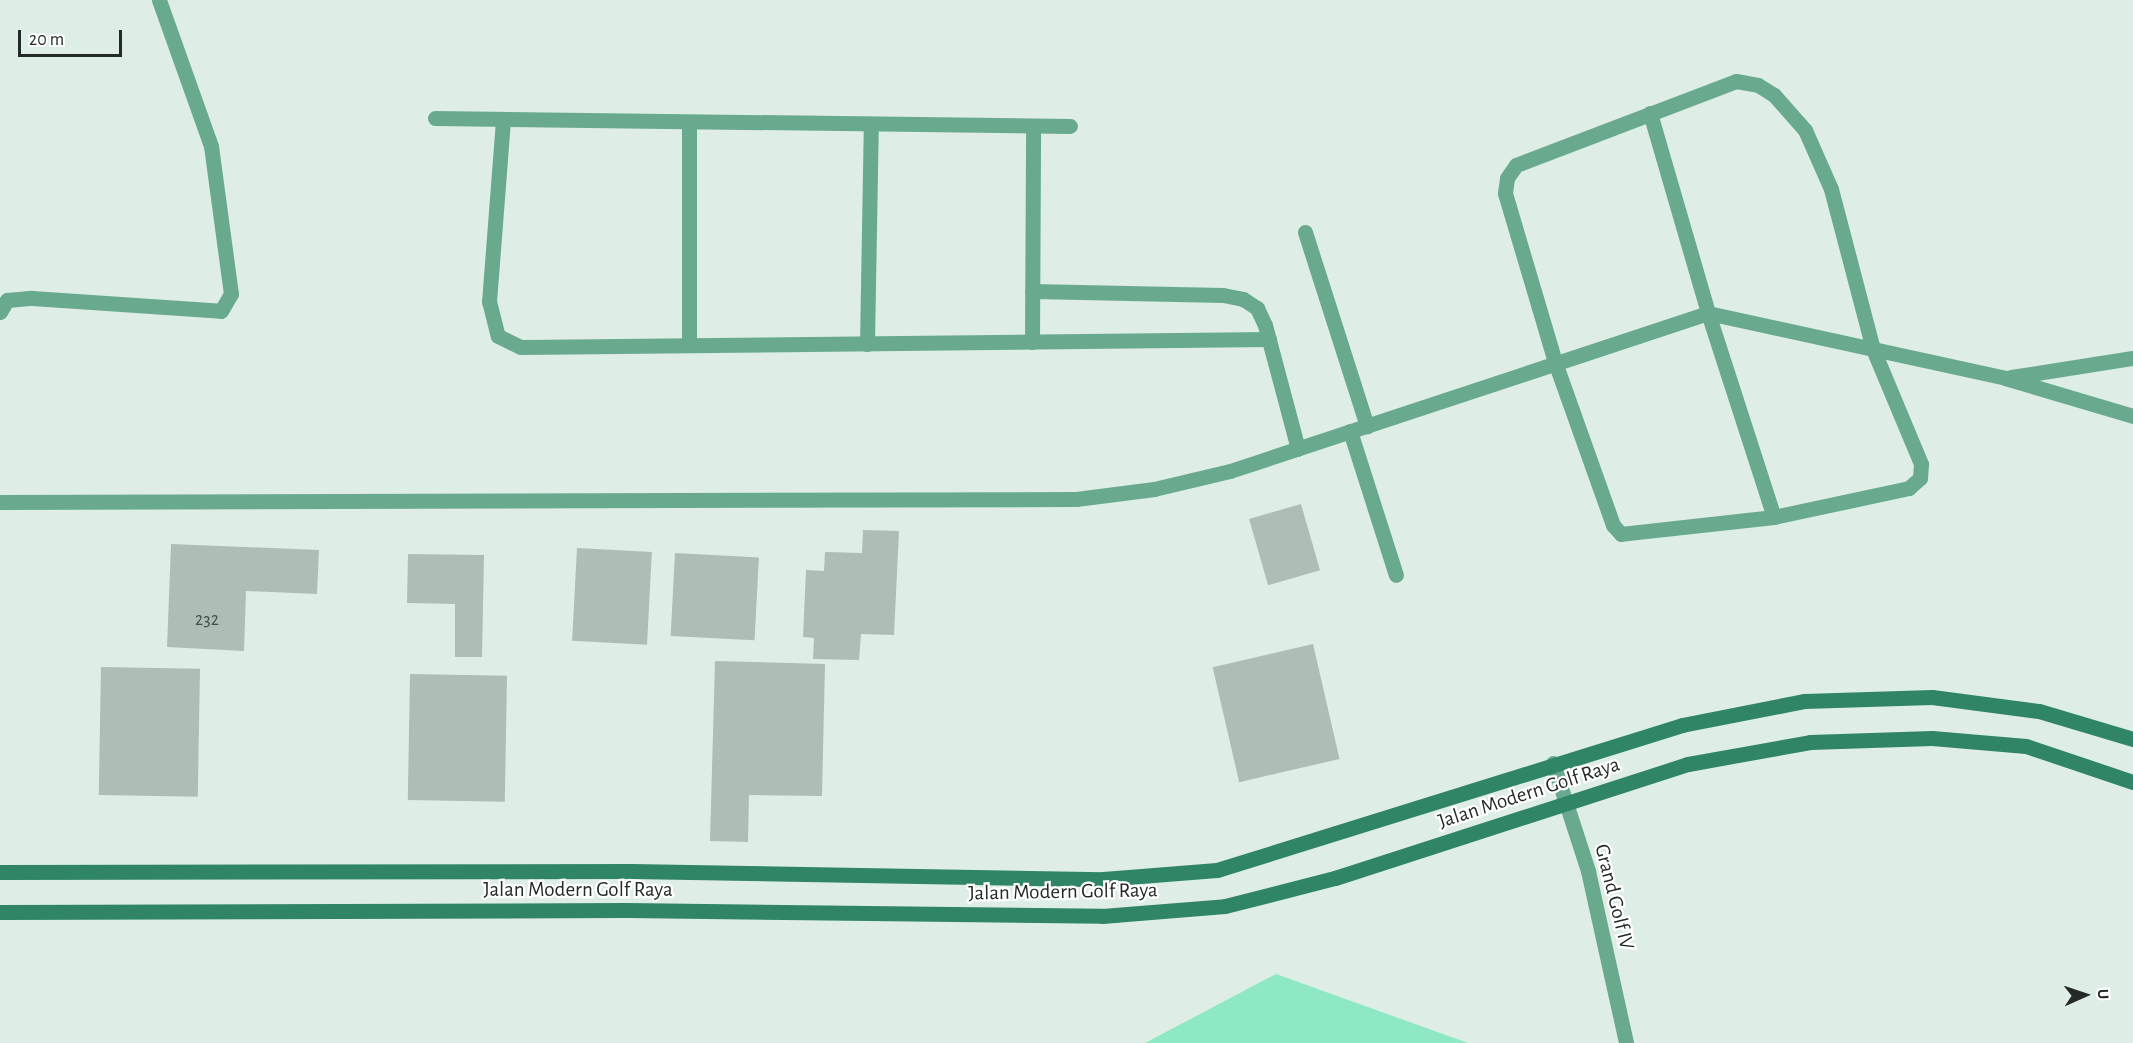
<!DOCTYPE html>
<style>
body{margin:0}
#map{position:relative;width:2133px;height:1043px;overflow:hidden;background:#deeee6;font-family:"Alegreya Sans",sans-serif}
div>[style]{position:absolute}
.green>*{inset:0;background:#8ee8c3}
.building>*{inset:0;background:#aebdb6;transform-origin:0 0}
.street>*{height:15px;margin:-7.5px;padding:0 7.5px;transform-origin:7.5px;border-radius:7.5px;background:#69aa8f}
.secondary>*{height:15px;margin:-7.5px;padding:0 7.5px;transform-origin:7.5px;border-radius:7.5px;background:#318567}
span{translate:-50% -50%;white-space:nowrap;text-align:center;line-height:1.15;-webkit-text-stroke:4.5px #fff;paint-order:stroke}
.number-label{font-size:18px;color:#464f4b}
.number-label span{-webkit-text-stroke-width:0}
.street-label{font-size:21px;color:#242a27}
.north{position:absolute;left:2055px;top:965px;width:60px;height:60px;-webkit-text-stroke:4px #fff;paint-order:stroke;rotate:87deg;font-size:16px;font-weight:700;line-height:24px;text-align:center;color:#242a27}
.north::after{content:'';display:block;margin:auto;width:21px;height:27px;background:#242a27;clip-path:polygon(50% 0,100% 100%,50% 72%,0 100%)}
.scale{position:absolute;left:18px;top:30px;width:104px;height:27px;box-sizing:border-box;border:3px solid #242a27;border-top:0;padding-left:8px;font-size:18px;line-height:21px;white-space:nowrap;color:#242a27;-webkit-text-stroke:4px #fff;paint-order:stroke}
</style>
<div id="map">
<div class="green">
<div style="clip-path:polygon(1276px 974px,1468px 1043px,1145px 1043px)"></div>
</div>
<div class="building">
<div style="left:1301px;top:504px;width:69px;height:54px;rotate:74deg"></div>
<div style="clip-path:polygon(863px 530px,899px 531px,894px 635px,861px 634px,859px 660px,813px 659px,814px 638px,803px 637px,806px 570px,824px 571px,825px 552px,862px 553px)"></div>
<div style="clip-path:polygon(171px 544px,319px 550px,317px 594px,246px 591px,244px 651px,167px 647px)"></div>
<div style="left:577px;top:548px;width:75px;height:93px;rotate:3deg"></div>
<div style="left:675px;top:553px;width:84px;height:83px;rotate:3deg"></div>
<div style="clip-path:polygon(408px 554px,484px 555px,482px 657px,455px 657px,455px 604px,407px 603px)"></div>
<div style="left:1313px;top:644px;width:118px;height:103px;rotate:77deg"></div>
<div style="clip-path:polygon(715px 661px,825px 664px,822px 796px,749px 795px,748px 842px,710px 841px)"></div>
<div style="left:101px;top:667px;width:99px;height:128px;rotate:1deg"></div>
<div style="left:410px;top:674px;width:97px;height:126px;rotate:1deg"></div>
</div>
<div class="street">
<div style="left:1736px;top:81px;width:22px;rotate:10deg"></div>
<div style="left:1758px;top:85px;width:19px;rotate:32deg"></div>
<div style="left:1774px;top:95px;width:47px;rotate:48.5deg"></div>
<div style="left:1805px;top:130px;width:64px;rotate:66.2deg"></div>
<div style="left:1831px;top:189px;width:165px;rotate:75.3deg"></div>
<div style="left:1873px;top:349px;width:125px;rotate:67.3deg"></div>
<div style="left:1921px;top:464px;width:14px;rotate:94deg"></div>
<div style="left:1920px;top:478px;width:15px;rotate:138deg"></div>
<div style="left:1909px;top:488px;width:138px;rotate:167.9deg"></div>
<div style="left:1774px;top:517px;width:154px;rotate:173.7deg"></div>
<div style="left:1621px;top:534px;width:12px;rotate:-132deg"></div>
<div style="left:1613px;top:525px;width:173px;rotate:-109.6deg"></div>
<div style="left:1555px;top:362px;width:176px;rotate:-106.5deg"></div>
<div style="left:1505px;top:193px;width:15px;rotate:-82deg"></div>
<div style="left:1507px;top:178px;width:16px;rotate:-55deg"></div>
<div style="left:1516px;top:165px;width:235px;rotate:-20.9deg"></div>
<div style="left:1650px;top:113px;width:208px;rotate:73.8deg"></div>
<div style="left:1708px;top:313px;width:214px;rotate:72.1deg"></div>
<div style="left:435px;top:118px;width:635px;rotate:0.72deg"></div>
<div style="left:503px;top:120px;width:182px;rotate:94.4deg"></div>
<div style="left:489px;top:301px;width:36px;rotate:76deg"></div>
<div style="left:498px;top:336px;width:25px;rotate:26deg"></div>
<div style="left:521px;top:347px;width:748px;rotate:-0.61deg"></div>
<div style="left:689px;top:124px;width:220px;rotate:90deg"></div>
<div style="left:1305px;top:232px;width:204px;rotate:72.3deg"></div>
<div style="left:1032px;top:291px;width:191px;rotate:1.2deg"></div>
<div style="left:1223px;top:295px;width:20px;rotate:11deg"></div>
<div style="left:1243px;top:299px;width:17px;rotate:33deg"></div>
<div style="left:1257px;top:308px;width:19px;rotate:65deg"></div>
<div style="left:1265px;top:325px;width:128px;rotate:75.1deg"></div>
<div style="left:0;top:312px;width:14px;rotate:-60deg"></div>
<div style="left:7px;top:300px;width:25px;rotate:-5deg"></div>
<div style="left:32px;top:298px;width:189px;rotate:3.9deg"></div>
<div style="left:221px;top:311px;width:20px;rotate:-60deg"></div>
<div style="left:231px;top:294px;width:149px;rotate:-97.7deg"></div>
<div style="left:211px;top:146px;width:155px;rotate:-109.6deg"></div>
<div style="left:1032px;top:342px;width:214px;rotate:-89.7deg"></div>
<div style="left:867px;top:344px;width:219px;rotate:-89deg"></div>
<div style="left:2011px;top:377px;width:123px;rotate:-8.9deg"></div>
<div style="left:1350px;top:431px;width:151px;rotate:72.3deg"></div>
<div style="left:0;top:502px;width:1076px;rotate:-0.16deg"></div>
<div style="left:1076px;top:499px;width:79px;rotate:-7.3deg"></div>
<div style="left:1154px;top:489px;width:78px;rotate:-13.3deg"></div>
<div style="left:1230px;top:471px;width:503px;rotate:-18.29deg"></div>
<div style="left:1708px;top:313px;width:304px;rotate:12.3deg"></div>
<div style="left:2005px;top:378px;width:134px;rotate:16.5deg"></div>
<div style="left:1553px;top:763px;width:114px;rotate:72deg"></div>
<div style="left:1588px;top:871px;width:176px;rotate:77.5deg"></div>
</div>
<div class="secondary">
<div style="left:0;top:872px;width:631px;rotate:-0.09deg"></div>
<div style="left:631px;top:871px;width:472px;rotate:1deg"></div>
<div style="left:1103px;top:879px;width:114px;rotate:-4.5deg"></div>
<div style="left:1217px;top:870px;width:487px;rotate:-17.3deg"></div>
<div style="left:1682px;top:725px;width:124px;rotate:-11.1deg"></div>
<div style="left:1804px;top:701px;width:128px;rotate:-1.8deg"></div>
<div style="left:1932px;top:697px;width:108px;rotate:7.5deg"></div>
<div style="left:2039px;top:711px;width:98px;rotate:16.6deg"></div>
<div style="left:0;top:912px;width:627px;rotate:-0.18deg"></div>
<div style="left:627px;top:910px;width:475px;rotate:0.7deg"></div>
<div style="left:1102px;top:916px;width:123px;rotate:-4.6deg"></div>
<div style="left:1225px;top:906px;width:114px;rotate:-14.3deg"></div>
<div style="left:1335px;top:878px;width:371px;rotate:-17.9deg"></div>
<div style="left:1688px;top:764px;width:124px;rotate:-10.2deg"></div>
<div style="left:1810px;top:742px;width:122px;rotate:-1.9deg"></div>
<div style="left:1932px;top:738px;width:94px;rotate:4.9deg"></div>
<div style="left:2026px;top:746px;width:113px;rotate:18.6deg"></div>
</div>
<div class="number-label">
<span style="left:207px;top:620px">232</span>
</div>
<div class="street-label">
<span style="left:1529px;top:793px;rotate:-18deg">Jalan Modern Golf Raya</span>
<span style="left:578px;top:890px">Jalan Modern Golf Raya</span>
<span style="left:1063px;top:892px;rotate:-1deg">Jalan Modern Golf Raya</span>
<span style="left:1614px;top:897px;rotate:76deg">Grand Golf IV</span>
</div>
<div class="north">U</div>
<div class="scale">20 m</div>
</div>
